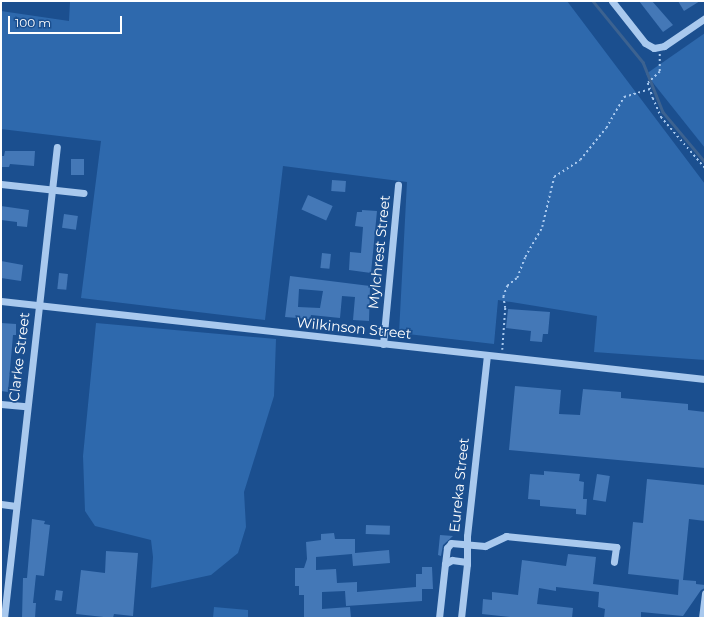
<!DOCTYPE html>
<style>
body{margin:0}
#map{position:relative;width:706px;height:619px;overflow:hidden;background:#1b4f8f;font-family:Montserrat,sans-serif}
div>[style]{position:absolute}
.green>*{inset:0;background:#2e69ad}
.stream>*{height:2.5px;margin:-1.25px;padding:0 1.25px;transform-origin:1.25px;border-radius:1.25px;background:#3c6290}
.building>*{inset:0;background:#4478b7;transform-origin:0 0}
.path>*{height:1.5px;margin-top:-0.75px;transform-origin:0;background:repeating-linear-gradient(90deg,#a9c9ee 0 2px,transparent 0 5px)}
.minor>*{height:7px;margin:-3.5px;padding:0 3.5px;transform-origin:3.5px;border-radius:3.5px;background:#a9c9ee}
span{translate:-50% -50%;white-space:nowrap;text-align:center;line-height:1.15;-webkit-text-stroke:3.5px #1b4f8f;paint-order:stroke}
.street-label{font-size:14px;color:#fff}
.frame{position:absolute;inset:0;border:2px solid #fff;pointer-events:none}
.scale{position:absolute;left:8px;top:16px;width:114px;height:18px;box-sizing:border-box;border:2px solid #fff;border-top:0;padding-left:5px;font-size:12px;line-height:14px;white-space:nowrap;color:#fff;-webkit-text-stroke:3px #1b4f8f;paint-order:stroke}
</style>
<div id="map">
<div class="green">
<div style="clip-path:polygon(70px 1px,567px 1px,705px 184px,705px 360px,594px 352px,597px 316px,498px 300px,494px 344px,399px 333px,407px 182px,283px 166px,265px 320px,81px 298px,101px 141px,1px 129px,1px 11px,69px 21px)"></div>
<div style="clip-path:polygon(705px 33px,705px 148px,646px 74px)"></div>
<div style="clip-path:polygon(96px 323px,276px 339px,274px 396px,244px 492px,246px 527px,238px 553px,211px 575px,151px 588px,153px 557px,151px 540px,95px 526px,85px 511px,83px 456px)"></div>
<div style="clip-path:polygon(214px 607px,248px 610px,248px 618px,213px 618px)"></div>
</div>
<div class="stream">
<div style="left:593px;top:1px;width:79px;rotate:50.7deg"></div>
<div style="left:643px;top:62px;width:54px;rotate:68.2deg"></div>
<div style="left:663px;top:112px;width:65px;rotate:50deg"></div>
</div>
<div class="building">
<div style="clip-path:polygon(639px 1px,652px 1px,673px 25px,663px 32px)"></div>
<div style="clip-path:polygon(678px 1px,700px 1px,684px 11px)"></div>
<div style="clip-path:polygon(5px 151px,35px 151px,34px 166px,10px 164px,9px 167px,1px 167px,1px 156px,4px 156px)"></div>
<div style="left:71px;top:159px;width:13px;height:16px"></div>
<div style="left:332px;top:180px;width:14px;height:11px;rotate:4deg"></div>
<div style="left:308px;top:195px;width:27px;height:16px;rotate:24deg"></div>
<div style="clip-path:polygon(1px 206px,29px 210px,27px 227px,17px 226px,17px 222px,1px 220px)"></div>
<div style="clip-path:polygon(362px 210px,377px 211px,371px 273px,349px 270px,350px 252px,361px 253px,363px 227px,355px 226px,357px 212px,362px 212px)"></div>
<div style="left:64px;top:214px;width:14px;height:14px;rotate:8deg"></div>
<div style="left:322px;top:253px;width:9px;height:15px;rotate:6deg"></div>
<div style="clip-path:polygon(1px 261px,23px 265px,21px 281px,1px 278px)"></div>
<div style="left:59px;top:273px;width:9px;height:16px;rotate:6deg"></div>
<div style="clip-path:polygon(evenodd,290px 276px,370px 286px,369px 321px,353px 320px,355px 297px,342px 296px,340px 318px,311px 315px,310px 319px,285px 317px,290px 276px,299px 289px,323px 291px,320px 308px,298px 307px,299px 289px)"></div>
<div style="clip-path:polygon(508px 309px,550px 312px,548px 334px,543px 334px,542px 342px,530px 341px,531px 331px,506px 328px)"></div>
<div style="clip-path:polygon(1px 323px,16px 324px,16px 335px,13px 335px,8px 392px,1px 391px)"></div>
<div style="clip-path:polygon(515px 386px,561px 390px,559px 414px,580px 415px,583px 389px,621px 392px,621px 398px,688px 404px,688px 410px,705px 412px,705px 468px,509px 450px)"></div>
<div style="clip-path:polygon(544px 471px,580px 474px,579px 481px,584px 482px,583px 499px,587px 499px,586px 515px,576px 514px,576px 509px,540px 506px,540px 500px,528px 499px,530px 474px,544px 475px)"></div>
<div style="left:597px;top:474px;width:13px;height:26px;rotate:9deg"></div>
<div style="clip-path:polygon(647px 479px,705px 485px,705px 521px,689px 519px,683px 580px,696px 581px,696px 584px,705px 585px,705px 588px,701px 590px,683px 616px,641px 612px,641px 618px,604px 618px,605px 609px,598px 607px,599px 592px,556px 587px,556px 591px,539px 588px,537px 604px,573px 608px,572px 618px,519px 618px,482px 614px,483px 599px,492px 600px,492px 592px,518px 595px,522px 560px,566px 566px,568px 554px,596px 557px,593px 584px,678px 595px,679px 579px,682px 580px,628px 574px,633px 522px,643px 523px)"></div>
<div style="clip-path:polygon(32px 519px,45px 521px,44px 524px,50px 525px,44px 576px,36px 575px,33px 603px,36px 603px,35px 618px,22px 618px,23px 578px,27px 578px)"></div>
<div style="left:366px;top:525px;width:24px;height:9px;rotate:2deg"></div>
<div style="clip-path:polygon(334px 533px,335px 539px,355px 539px,355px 553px,389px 550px,390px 563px,353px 566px,352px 554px,316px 557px,316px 570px,336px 569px,337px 583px,357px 582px,357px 592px,416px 587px,416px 574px,422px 574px,422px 567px,432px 567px,433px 589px,422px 589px,422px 601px,346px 606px,345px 591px,322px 592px,322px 609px,350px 607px,351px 618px,304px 618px,304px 595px,299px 595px,299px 586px,295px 586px,295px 568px,304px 568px,307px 559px,306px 542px,321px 540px,321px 534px)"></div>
<div style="clip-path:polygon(440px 535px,453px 536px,443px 545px,441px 556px,438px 555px)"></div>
<div style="clip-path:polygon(106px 551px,138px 553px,133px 616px,114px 614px,113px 618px,76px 614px,81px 570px,105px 573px)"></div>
<div style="left:56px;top:590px;width:7px;height:10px;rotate:8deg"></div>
</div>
<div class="path">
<div style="left:660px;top:54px;width:18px;rotate:90deg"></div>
<div style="left:660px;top:72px;width:16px;rotate:137deg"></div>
<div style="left:648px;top:83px;width:16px;rotate:72deg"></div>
<div style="left:653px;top:98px;width:21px;rotate:67deg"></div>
<div style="left:661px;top:117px;width:67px;rotate:49.2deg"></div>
<div style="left:502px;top:350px;width:42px;rotate:-85.9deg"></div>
<div style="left:505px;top:308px;width:11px;rotate:-100deg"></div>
<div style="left:503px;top:297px;width:12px;rotate:-70deg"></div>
<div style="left:507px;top:286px;width:13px;rotate:-39deg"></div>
<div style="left:517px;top:278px;width:22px;rotate:-69deg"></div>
<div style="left:525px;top:257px;width:34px;rotate:-60deg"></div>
<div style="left:542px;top:227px;width:51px;rotate:-76.5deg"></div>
<div style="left:554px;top:177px;width:31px;rotate:-33deg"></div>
<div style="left:580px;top:160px;width:41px;rotate:-50.9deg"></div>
<div style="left:606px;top:128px;width:36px;rotate:-60deg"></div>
<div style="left:624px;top:97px;width:27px;rotate:-17deg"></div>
</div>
<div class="minor">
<div style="left:612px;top:1px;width:53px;rotate:51.8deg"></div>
<div style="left:645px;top:43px;width:10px;rotate:29deg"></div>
<div style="left:654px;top:48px;width:10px;rotate:-11deg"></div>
<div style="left:664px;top:46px;width:50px;rotate:-34.3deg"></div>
<div style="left:1px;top:184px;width:83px;rotate:6.2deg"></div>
<div style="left:1px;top:301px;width:708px;rotate:6.32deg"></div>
<div style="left:383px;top:344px;width:160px;rotate:-84.6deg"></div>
<div style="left:1px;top:404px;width:25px;rotate:5deg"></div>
<div style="left:1px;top:504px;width:15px;rotate:8deg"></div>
<div style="left:445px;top:564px;width:16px;rotate:-83deg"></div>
<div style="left:447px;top:548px;width:6px;rotate:-51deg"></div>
<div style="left:451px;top:543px;width:34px;rotate:5deg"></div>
<div style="left:485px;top:546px;width:23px;rotate:-25deg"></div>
<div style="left:506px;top:536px;width:111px;rotate:5.7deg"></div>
<div style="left:616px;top:547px;width:15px;rotate:98deg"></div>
<div style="left:4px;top:618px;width:474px;rotate:-83.6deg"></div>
<div style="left:439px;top:618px;width:54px;rotate:-83.7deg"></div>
<div style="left:445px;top:564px;width:8px;rotate:-30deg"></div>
<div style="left:452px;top:560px;width:15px;rotate:8deg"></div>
<div style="left:461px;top:618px;width:54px;rotate:-83.7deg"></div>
<div style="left:467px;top:564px;width:28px;rotate:-90deg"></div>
<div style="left:467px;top:536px;width:182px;rotate:-83.7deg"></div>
<div style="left:702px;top:618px;width:25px;rotate:-83deg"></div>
</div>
<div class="street-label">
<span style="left:379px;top:252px;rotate:-84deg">Mylchrest Street</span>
<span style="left:354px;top:328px;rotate:6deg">Wilkinson Street</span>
<span style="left:19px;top:357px;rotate:-83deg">Clarke Street</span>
<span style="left:459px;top:485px;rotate:-84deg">Eureka Street</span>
</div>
<div class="frame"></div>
<div class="scale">100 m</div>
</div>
